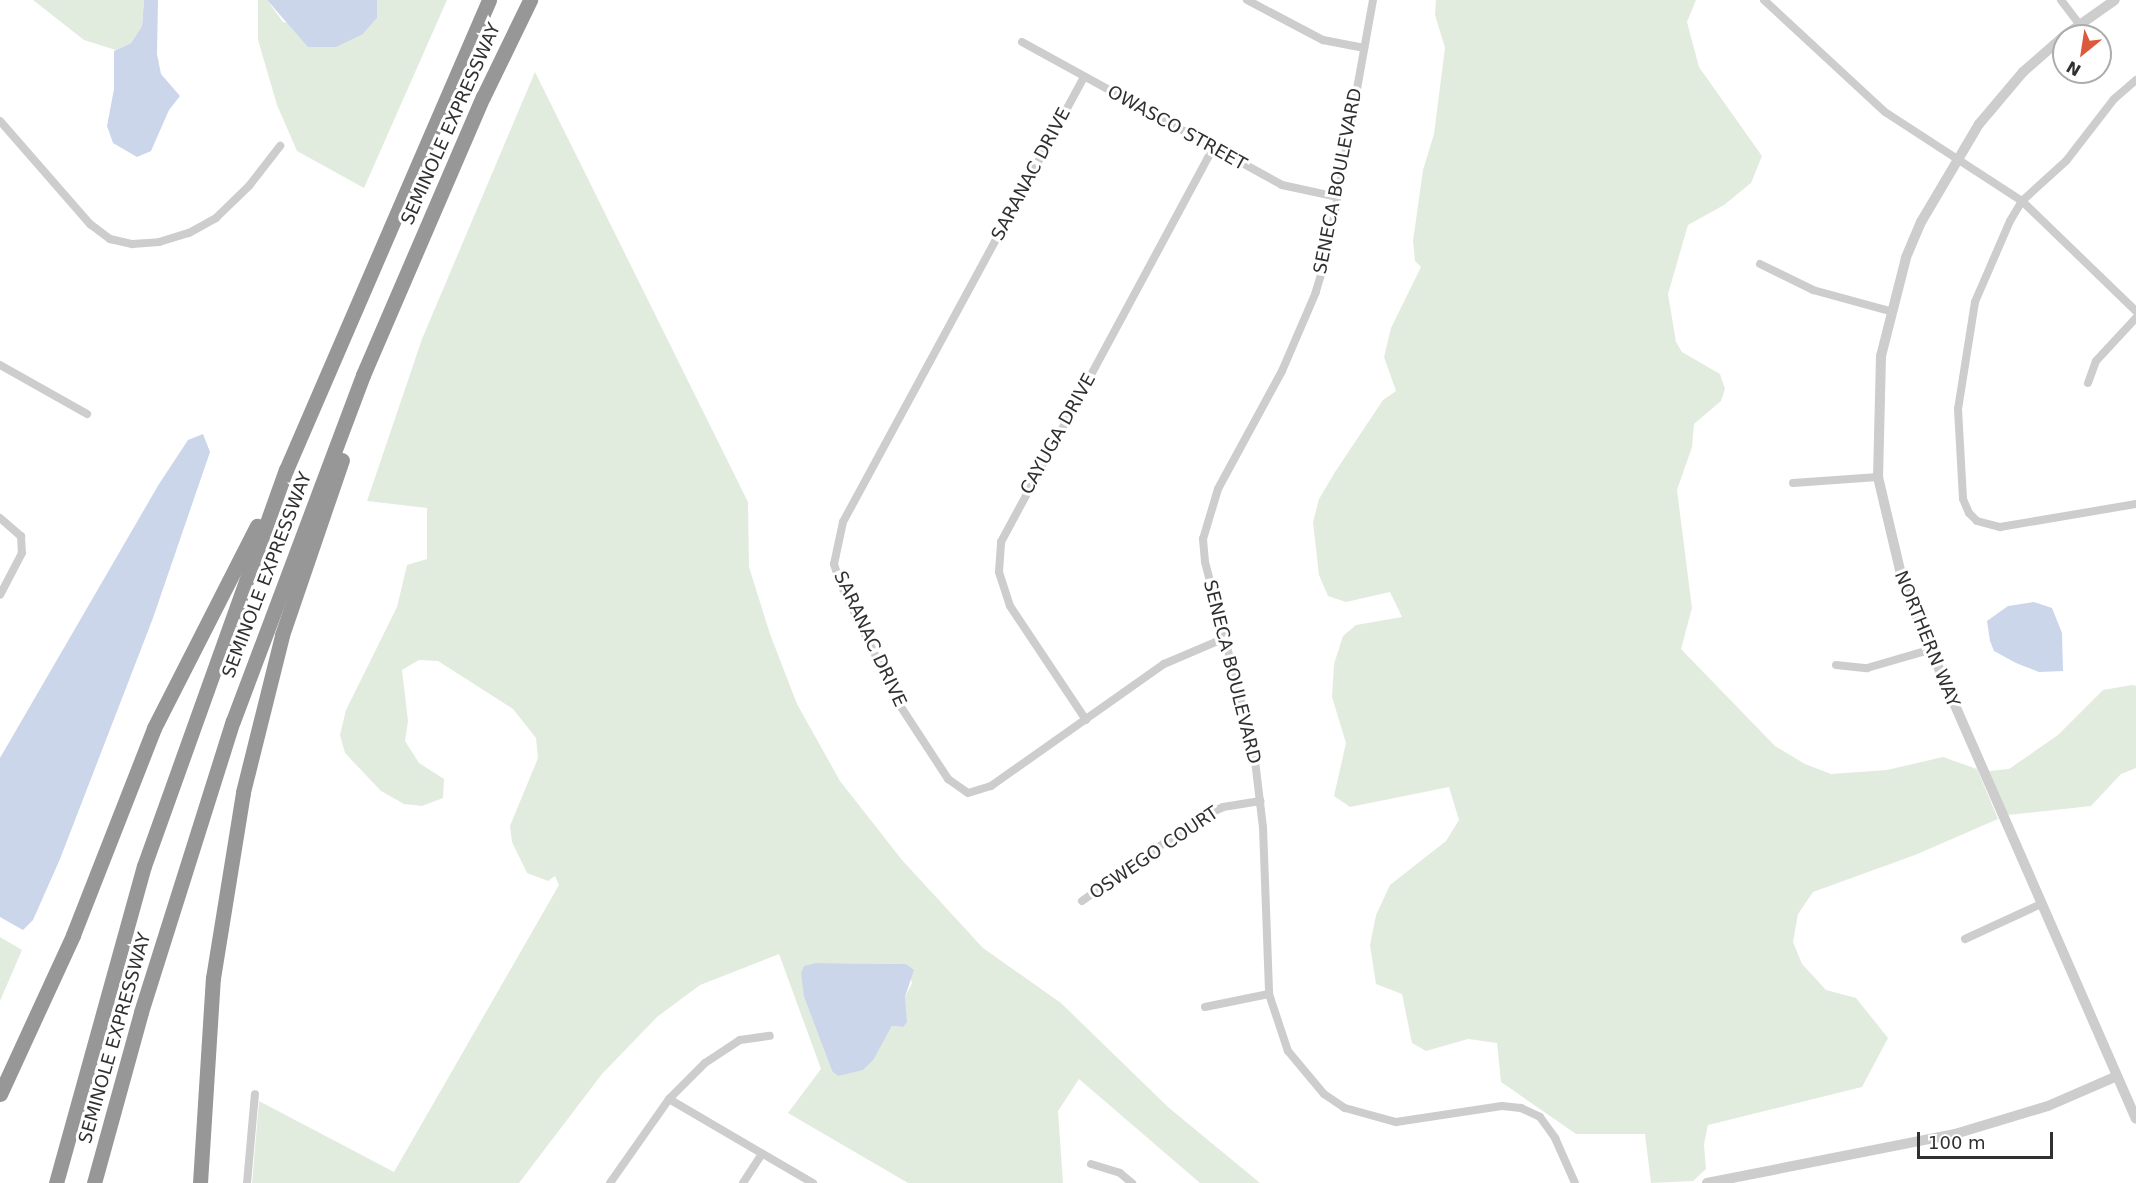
<!DOCTYPE html>
<style>
body{margin:0}
#map{position:relative;width:2136px;height:1183px;overflow:hidden;background:#fff;font-family:"DejaVu Sans",sans-serif}
div>[style]{position:absolute}
.green>*{inset:0;background:#e2ecde}
.water>*{inset:0;background:#ccd6ea}
.minor>*{height:8px;margin:-4px;padding:0 4px;transform-origin:4px;border-radius:4px;background:#cdcdcd}
.tertiary>*{height:10px;margin:-5px;padding:0 5px;transform-origin:5px;border-radius:5px;background:#cdcdcd}
.motorway>*{height:15px;margin:-7.5px;padding:0 7.5px;transform-origin:7.5px;border-radius:7.5px;background:#979797}
span{translate:-50% -50%;white-space:nowrap;text-align:center;line-height:1.15;-webkit-text-stroke:6px #fff;paint-order:stroke}
.street-label{font-size:18px;color:#303030}
.north{position:absolute;left:2052px;top:24px;width:60px;height:60px;box-sizing:border-box;background:#fff;border:2px solid #acacac;border-radius:50%;rotate:210deg;font-size:16px;font-weight:700;line-height:24px;text-align:center;color:#303030}
.north::after{content:'';display:block;margin:auto;width:21px;height:27px;background:#dc5a3c;clip-path:polygon(50% 0,100% 100%,50% 72%,0 100%)}
.scale{position:absolute;left:1917px;top:1132px;width:136px;height:27px;box-sizing:border-box;border:3px solid #303030;border-top:0;padding-left:8px;font-size:18px;line-height:21px;white-space:nowrap;color:#303030;-webkit-text-stroke:4px #fff;paint-order:stroke}
</style>
<div id="map">
<div class="green">
<div style="clip-path:polygon(33px 0,144px 0,142px 26px,131px 43px,116px 50px,84px 40px)"></div>
<div style="clip-path:polygon(258px 0,267px 0,283px 22px,363px 34px,377px 18px,377px 0,447px 0,364px 188px,297px 151px,277px 105px,258px 40px)"></div>
<div style="clip-path:polygon(1436px 0,1696px 0,1687px 22px,1699px 67px,1762px 156px,1751px 183px,1724px 205px,1688px 225px,1668px 294px,1676px 342px,1682px 352px,1720px 374px,1725px 389px,1721px 401px,1694px 424px,1692px 447px,1677px 490px,1692px 608px,1681px 649px,1775px 746px,1805px 764px,1831px 774px,1887px 770px,1943px 757px,1977px 769px,1998px 819px,1915px 855px,1813px 892px,1798px 914px,1793px 942px,1802px 964px,1826px 990px,1856px 998px,1888px 1038px,1862px 1087px,1708px 1125px,1704px 1144px,1706px 1169px,1693px 1181px,1651px 1183px,1645px 1134px,1576px 1134px,1501px 1082px,1497px 1043px,1468px 1039px,1426px 1051px,1412px 1043px,1402px 994px,1376px 984px,1370px 945px,1376px 915px,1390px 885px,1446px 841px,1459px 820px,1449px 787px,1350px 807px,1334px 796px,1346px 743px,1332px 697px,1334px 664px,1343px 636px,1356px 625px,1402px 617px,1390px 592px,1346px 602px,1328px 596px,1319px 575px,1313px 522px,1319px 499px,1335px 472px,1383px 400px,1396px 391px,1384px 357px,1391px 328px,1421px 267px,1415px 261px,1413px 241px,1423px 170px,1434px 134px,1445px 48px,1435px 15px)"></div>
<div style="clip-path:polygon(evenodd,535px 72px,748px 502px,749px 567px,770px 634px,797px 704px,840px 781px,902px 860px,983px 948px,1061px 1003px,1168px 1107px,1260px 1183px,1200px 1183px,1079px 1079px,1058px 1111px,1063px 1183px,908px 1183px,788px 1113px,821px 1069px,779px 954px,700px 985px,657px 1017px,602px 1074px,519px 1183px,252px 1183px,259px 1101px,394px 1172px,559px 885px,555px 876px,548px 881px,527px 873px,512px 842px,510px 826px,538px 758px,536px 738px,513px 709px,438px 661px,419px 660px,402px 670px,408px 721px,405px 741px,419px 763px,444px 779px,443px 798px,422px 806px,404px 804px,381px 791px,345px 753px,340px 735px,346px 710px,397px 607px,407px 565px,427px 559px,427px 508px,367px 501px,422px 339px,535px 72px,816px 963px,906px 964px,912px 983px,905px 997px,903px 1027px,892px 1026px,874px 1059px,832px 1071px,804px 997px,816px 963px)"></div>
<div style="clip-path:polygon(2132px 685px,2136px 686px,2136px 768px,2121px 774px,2091px 806px,2008px 815px,1989px 771px,2009px 769px,2058px 735px,2103px 690px)"></div>
<div style="clip-path:polygon(0 937px,22px 950px,0 1001px)"></div>
</div>
<div class="water">
<div style="clip-path:polygon(144px 0,158px 0,157px 54px,161px 74px,180px 96px,169px 110px,151px 151px,137px 157px,113px 143px,107px 126px,114px 89px,114px 51px,131px 43px,142px 26px)"></div>
<div style="clip-path:polygon(267px 0,377px 0,377px 18px,363px 34px,336px 47px,308px 47px)"></div>
<div style="clip-path:polygon(203px 434px,210px 452px,153px 618px,60px 859px,33px 920px,23px 930px,0 917px,0 758px,159px 484px,188px 440px)"></div>
<div style="clip-path:polygon(2034px 602px,2052px 608px,2062px 633px,2063px 671px,2039px 672px,2016px 663px,1994px 651px,1990px 641px,1987px 621px,2008px 606px)"></div>
<div style="clip-path:polygon(816px 963px,906px 964px,914px 970px,905px 997px,907px 1022px,903px 1027px,892px 1026px,874px 1059px,863px 1070px,838px 1076px,832px 1071px,804px 997px,801px 973px,804px 966px)"></div>
</div>
<div class="minor">
<div style="left:1247px;top:0;width:86px;rotate:27.8deg"></div>
<div style="left:1323px;top:40px;width:42px;rotate:11deg"></div>
<div style="left:1373px;top:0;width:259px;rotate:100.2deg"></div>
<div style="left:1327px;top:255px;width:39px;rotate:107deg"></div>
<div style="left:1316px;top:292px;width:86px;rotate:113.3deg"></div>
<div style="left:1282px;top:371px;width:134px;rotate:118.5deg"></div>
<div style="left:1218px;top:489px;width:52px;rotate:106.7deg"></div>
<div style="left:1203px;top:539px;width:23px;rotate:85deg"></div>
<div style="left:1205px;top:562px;width:196px;rotate:75.5deg"></div>
<div style="left:1254px;top:752px;width:76px;rotate:83.2deg"></div>
<div style="left:1263px;top:827px;width:167px;rotate:87.9deg"></div>
<div style="left:1269px;top:994px;width:60px;rotate:71.6deg"></div>
<div style="left:1288px;top:1051px;width:56px;rotate:50.1deg"></div>
<div style="left:1324px;top:1094px;width:25px;rotate:34deg"></div>
<div style="left:1345px;top:1108px;width:53px;rotate:15.4deg"></div>
<div style="left:1396px;top:1122px;width:107px;rotate:-8.6deg"></div>
<div style="left:1502px;top:1106px;width:19px;rotate:6deg"></div>
<div style="left:1521px;top:1108px;width:21px;rotate:25deg"></div>
<div style="left:1540px;top:1117px;width:26px;rotate:54deg"></div>
<div style="left:1555px;top:1138px;width:49px;rotate:66deg"></div>
<div style="left:1764px;top:0;width:165px;rotate:42.8deg"></div>
<div style="left:1885px;top:112px;width:163px;rotate:33deg"></div>
<div style="left:2022px;top:201px;width:158px;rotate:44deg"></div>
<div style="left:2061px;top:0;width:30px;rotate:53deg"></div>
<div style="left:1022px;top:42px;width:297px;rotate:28.8deg"></div>
<div style="left:1282px;top:185px;width:56px;rotate:12.3deg"></div>
<div style="left:1084px;top:77px;width:506px;rotate:118.44deg"></div>
<div style="left:843px;top:522px;width:43px;rotate:102.1deg"></div>
<div style="left:834px;top:564px;width:20px;rotate:72deg"></div>
<div style="left:840px;top:583px;width:135px;rotate:64deg"></div>
<div style="left:899px;top:704px;width:90px;rotate:56.8deg"></div>
<div style="left:948px;top:779px;width:24px;rotate:35deg"></div>
<div style="left:968px;top:793px;width:24px;rotate:-17deg"></div>
<div style="left:991px;top:786px;width:212px;rotate:-35.2deg"></div>
<div style="left:1164px;top:664px;width:66px;rotate:-23.1deg"></div>
<div style="left:2136px;top:80px;width:29px;rotate:139deg"></div>
<div style="left:2114px;top:99px;width:78px;rotate:127.7deg"></div>
<div style="left:2066px;top:161px;width:59px;rotate:137.7deg"></div>
<div style="left:2022px;top:201px;width:23px;rotate:121deg"></div>
<div style="left:2010px;top:221px;width:88px;rotate:113.4deg"></div>
<div style="left:1975px;top:302px;width:108px;rotate:99deg"></div>
<div style="left:1958px;top:409px;width:90px;rotate:86.8deg"></div>
<div style="left:1963px;top:499px;width:15px;rotate:67deg"></div>
<div style="left:1969px;top:513px;width:11px;rotate:45deg"></div>
<div style="left:1977px;top:521px;width:24px;rotate:15deg"></div>
<div style="left:2000px;top:527px;width:138px;rotate:-9.6deg"></div>
<div style="left:0;top:121px;width:137px;rotate:48.9deg"></div>
<div style="left:90px;top:224px;width:25px;rotate:37deg"></div>
<div style="left:110px;top:239px;width:23px;rotate:13deg"></div>
<div style="left:132px;top:244px;width:27px;rotate:-4deg"></div>
<div style="left:159px;top:242px;width:31px;rotate:-17deg"></div>
<div style="left:189px;top:233px;width:31px;rotate:-29deg"></div>
<div style="left:216px;top:218px;width:46px;rotate:-44.1deg"></div>
<div style="left:249px;top:186px;width:51px;rotate:-52.2deg"></div>
<div style="left:1760px;top:264px;width:59px;rotate:26.1deg"></div>
<div style="left:1813px;top:290px;width:80px;rotate:15.3deg"></div>
<div style="left:0;top:365px;width:100px;rotate:29.4deg"></div>
<div style="left:2088px;top:383px;width:23px;rotate:-70deg"></div>
<div style="left:2096px;top:361px;width:59px;rotate:-47.1deg"></div>
<div style="left:1793px;top:483px;width:85px;rotate:-4deg"></div>
<div style="left:0;top:518px;width:28px;rotate:41deg"></div>
<div style="left:21px;top:536px;width:17px;rotate:87deg"></div>
<div style="left:22px;top:553px;width:47px;rotate:117.6deg"></div>
<div style="left:1836px;top:665px;width:31px;rotate:6deg"></div>
<div style="left:1867px;top:668px;width:65px;rotate:-16.2deg"></div>
<div style="left:1086px;top:720px;width:137px;rotate:-123.7deg"></div>
<div style="left:1010px;top:606px;width:36px;rotate:-108deg"></div>
<div style="left:999px;top:572px;width:30px;rotate:-86deg"></div>
<div style="left:1001px;top:542px;width:447px;rotate:-61.7deg"></div>
<div style="left:1082px;top:901px;width:146px;rotate:-35.2deg"></div>
<div style="left:1201px;top:817px;width:24px;rotate:-24deg"></div>
<div style="left:1223px;top:807px;width:38px;rotate:-9deg"></div>
<div style="left:1965px;top:939px;width:84px;rotate:-24.7deg"></div>
<div style="left:1205px;top:1007px;width:65px;rotate:-11.5deg"></div>
<div style="left:669px;top:1099px;width:167px;rotate:30.3deg"></div>
<div style="left:1091px;top:1164px;width:30px;rotate:17deg"></div>
<div style="left:1120px;top:1173px;width:16px;rotate:40deg"></div>
<div style="left:247px;top:1183px;width:89px;rotate:-84.9deg"></div>
<div style="left:610px;top:1183px;width:103px;rotate:-54.9deg"></div>
<div style="left:669px;top:1099px;width:51px;rotate:-45deg"></div>
<div style="left:705px;top:1063px;width:42px;rotate:-33.3deg"></div>
<div style="left:740px;top:1040px;width:30px;rotate:-8deg"></div>
<div style="left:743px;top:1183px;width:35px;rotate:-57deg"></div>
</div>
<div class="tertiary">
<div style="left:2064px;top:36px;width:55px;rotate:138.7deg"></div>
<div style="left:2023px;top:72px;width:68px;rotate:130.2deg"></div>
<div style="left:1979px;top:124px;width:114px;rotate:120.6deg"></div>
<div style="left:1921px;top:222px;width:39px;rotate:113deg"></div>
<div style="left:1906px;top:258px;width:101px;rotate:104.3deg"></div>
<div style="left:1881px;top:356px;width:121px;rotate:91.4deg"></div>
<div style="left:1878px;top:477px;width:117px;rotate:76.7deg"></div>
<div style="left:1905px;top:591px;width:576px;rotate:66.37deg"></div>
<div style="left:2064px;top:36px;width:62px;rotate:-35.2deg"></div>
<div style="left:1707px;top:1183px;width:253px;rotate:-11.2deg"></div>
<div style="left:1955px;top:1134px;width:97px;rotate:-16.8deg"></div>
<div style="left:2048px;top:1106px;width:75px;rotate:-23.5deg"></div>
</div>
<div class="motorway">
<div style="left:0;top:1094px;width:175px;rotate:-65.3deg"></div>
<div style="left:73px;top:935px;width:222px;rotate:-68.6deg"></div>
<div style="left:154px;top:728px;width:227px;rotate:-63deg"></div>
<div style="left:56px;top:1183px;width:329px;rotate:-74.5deg"></div>
<div style="left:144px;top:866px;width:421px;rotate:-70.3deg"></div>
<div style="left:286px;top:470px;width:512px;rotate:-66.64deg"></div>
<div style="left:94px;top:1183px;width:177px;rotate:-74.6deg"></div>
<div style="left:141px;top:1012px;width:305px;rotate:-72.5deg"></div>
<div style="left:233px;top:721px;width:370px;rotate:-69.4deg"></div>
<div style="left:363px;top:375px;width:303px;rotate:-66.7deg"></div>
<div style="left:483px;top:97px;width:108px;rotate:-64.1deg"></div>
<div style="left:200px;top:1183px;width:205px;rotate:-86.4deg"></div>
<div style="left:213px;top:978px;width:188px;rotate:-80.8deg"></div>
<div style="left:243px;top:792px;width:162px;rotate:-76deg"></div>
<div style="left:282px;top:635px;width:185px;rotate:-71.1deg"></div>
</div>
<div class="street-label">
<span style="left:451px;top:124px;rotate:-66deg">SEMINOLE EXPRESSWAY</span>
<span style="left:1177px;top:128px;rotate:29deg">OWASCO STREET</span>
<span style="left:1031px;top:174px;rotate:-62deg">SARANAC DRIVE</span>
<span style="left:1338px;top:181px;rotate:-79deg">SENECA BOULEVARD</span>
<span style="left:1058px;top:434px;rotate:-61deg">CAYUGA DRIVE</span>
<span style="left:267px;top:575px;rotate:-69deg">SEMINOLE EXPRESSWAY</span>
<span style="left:870px;top:639px;rotate:65deg">SARANAC DRIVE</span>
<span style="left:1927px;top:639px;rotate:68deg">NORTHERN WAY</span>
<span style="left:1232px;top:672px;rotate:76deg">SENECA BOULEVARD</span>
<span style="left:1154px;top:853px;rotate:-34deg">OSWEGO COURT</span>
<span style="left:115px;top:1038px;rotate:-74deg">SEMINOLE EXPRESSWAY</span>
</div>
<div class="north">N</div>
<div class="scale">100 m</div>
</div>
